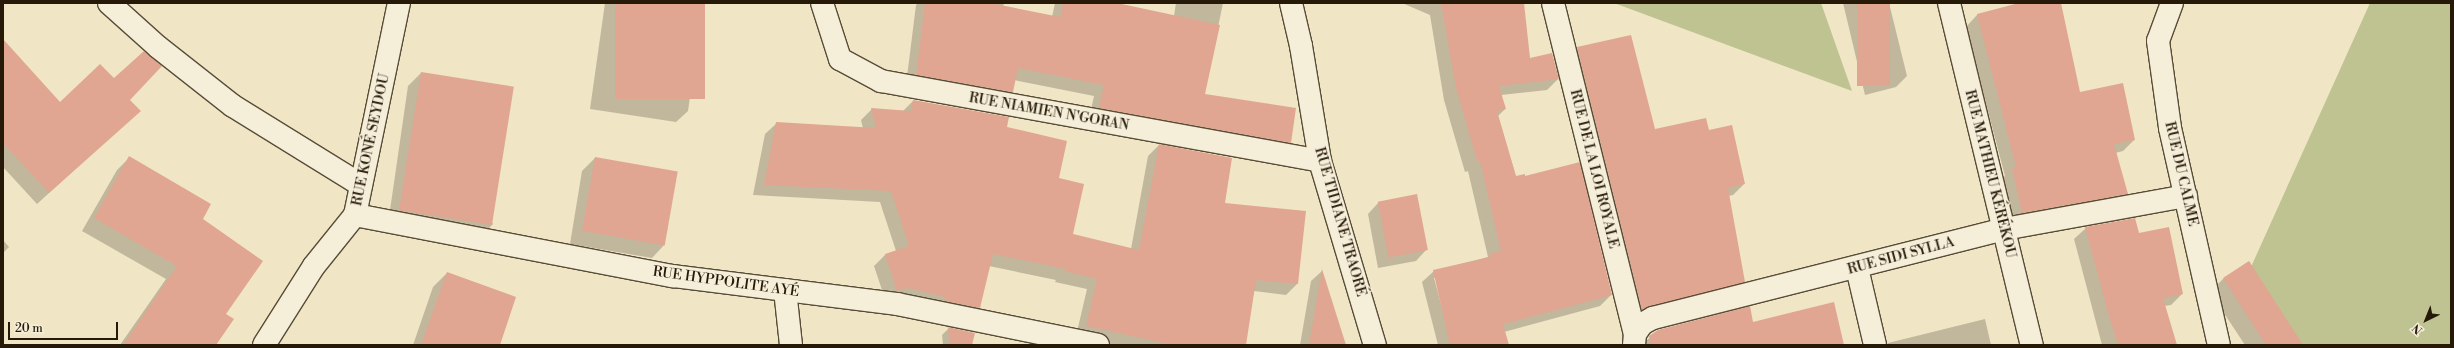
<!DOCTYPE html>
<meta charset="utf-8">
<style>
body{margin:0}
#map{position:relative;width:2454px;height:348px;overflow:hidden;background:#f0e5c4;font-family:"Libre Bodoni",serif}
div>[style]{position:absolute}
.green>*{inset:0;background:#bec391}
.shadow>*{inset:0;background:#0003}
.building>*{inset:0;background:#e0a692;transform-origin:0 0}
.roads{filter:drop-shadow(1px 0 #584c37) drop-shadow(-1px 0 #584c37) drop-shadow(0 1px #584c37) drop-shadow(0 -1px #584c37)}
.minor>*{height:22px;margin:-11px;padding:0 11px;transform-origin:11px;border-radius:11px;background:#f5eed9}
span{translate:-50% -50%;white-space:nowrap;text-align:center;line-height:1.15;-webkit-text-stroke:3px #f5eed9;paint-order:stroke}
.street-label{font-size:14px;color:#261908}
.frame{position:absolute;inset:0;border:4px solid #261908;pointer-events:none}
.north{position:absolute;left:2406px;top:300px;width:40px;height:40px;-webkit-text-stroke:3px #f5eed9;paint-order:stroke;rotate:223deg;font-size:11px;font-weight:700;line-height:16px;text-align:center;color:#261908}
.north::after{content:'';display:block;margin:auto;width:14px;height:18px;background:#261908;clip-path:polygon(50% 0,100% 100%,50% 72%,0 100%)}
.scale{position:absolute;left:8px;top:322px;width:110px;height:18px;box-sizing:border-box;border:2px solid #261908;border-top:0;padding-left:5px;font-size:12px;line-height:14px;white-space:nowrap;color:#261908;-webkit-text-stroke:3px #f5eed9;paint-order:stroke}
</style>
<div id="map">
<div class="green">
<div style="clip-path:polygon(1614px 3px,1821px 3px,1852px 91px)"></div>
<div style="clip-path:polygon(2370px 3px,2451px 3px,2451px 345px,2272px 345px,2251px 267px)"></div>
</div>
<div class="shadow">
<div style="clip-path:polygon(605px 3px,703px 3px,688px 111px,676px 122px,590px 109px)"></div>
<div style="clip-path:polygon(918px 3px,1004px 3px,1003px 7px,1052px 17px,1055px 3px,1113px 3px,1174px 16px,1176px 3px,1223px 3px,1204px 95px,1290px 142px,1279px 153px,1089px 118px,1094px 96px,1014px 80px,1012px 92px,1002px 102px,906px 85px,916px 5px)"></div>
<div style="clip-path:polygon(1402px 3px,1523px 3px,1529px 59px,1558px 79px,1547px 90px,1501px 95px,1505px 109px,1498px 116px,1516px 177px,1611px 295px,1600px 306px,1504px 332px,1508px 345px,1454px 345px,1436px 278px,1434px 278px,1452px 345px,1438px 345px,1422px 282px,1434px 271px,1488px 257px,1468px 171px,1465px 172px,1444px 100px,1430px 15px)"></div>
<div style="clip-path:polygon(1843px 3px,1889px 3px,1907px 76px,1896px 87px,1865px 95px)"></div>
<div style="clip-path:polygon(2022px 3px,2060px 3px,2079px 93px,2134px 140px,2123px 151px,2115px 153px,2127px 194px,2116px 205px,2011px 224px,2001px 180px,2005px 176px,1966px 27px,1977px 15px)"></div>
<div style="clip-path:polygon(3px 41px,60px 103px,129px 100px,139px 111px,37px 204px,3px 167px)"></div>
<div style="clip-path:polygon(1577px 48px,1655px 131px,1708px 131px,1744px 184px,1733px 195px,1728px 196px,1744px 281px,1733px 292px,1631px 320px,1566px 59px)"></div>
<div style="clip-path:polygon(421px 73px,493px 224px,479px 238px,388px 224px,408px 86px)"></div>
<div style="clip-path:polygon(913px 101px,1006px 128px,1058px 179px,1071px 235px,1131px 249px,1148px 156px,1159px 145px,1223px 204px,1297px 284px,1286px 295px,1254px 291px,1245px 345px,1115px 345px,1076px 336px,1087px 289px,1055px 282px,1056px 280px,989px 266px,979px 308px,968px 319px,886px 302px,874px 266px,885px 255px,896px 251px,880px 202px,753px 195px,765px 134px,777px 123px,863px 128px,861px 120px,872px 109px,903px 111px)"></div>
<div style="clip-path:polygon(129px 158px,201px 219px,225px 314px,214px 345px,120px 345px,166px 279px,82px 231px,117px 170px)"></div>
<div style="clip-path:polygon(595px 158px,665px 244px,652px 258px,570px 244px,582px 171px)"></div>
<div style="clip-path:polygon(1379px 202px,1427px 249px,1416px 261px,1378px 268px,1368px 214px)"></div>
<div style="clip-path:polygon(2086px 228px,2138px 234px,2182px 294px,2171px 305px,2164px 306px,2176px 345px,2102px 345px,2074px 239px)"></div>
<div style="clip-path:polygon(3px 240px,9px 247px,3px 253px)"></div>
<div style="clip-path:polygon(2248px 262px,2302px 345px,2245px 345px,2210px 292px,2223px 279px)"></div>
<div style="clip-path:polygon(1322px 271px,1345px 345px,1300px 345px,1311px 281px)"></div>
<div style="clip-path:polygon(447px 273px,498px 345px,413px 345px,433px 287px)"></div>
<div style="clip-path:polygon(1985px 319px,1991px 345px,1886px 345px,1888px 343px)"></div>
<div style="clip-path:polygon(1752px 323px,1843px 345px,1641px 345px,1658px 331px)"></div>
<div style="clip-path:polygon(949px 328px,971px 345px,943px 345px,942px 335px)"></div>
</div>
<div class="building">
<div style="left:615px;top:3px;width:90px;height:96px"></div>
<div style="clip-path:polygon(925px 3px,990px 3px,1060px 17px,1063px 3px,1117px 3px,1220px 25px,1205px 94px,1296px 108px,1291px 143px,1099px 108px,1104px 85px,1018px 68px,1013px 92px,916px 75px)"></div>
<div style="clip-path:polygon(1441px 3px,1524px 3px,1530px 58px,1552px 53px,1559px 79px,1499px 86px,1506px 109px,1497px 111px,1516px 176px,1525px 174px,1525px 176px,1580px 162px,1612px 295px,1503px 324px,1509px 345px,1450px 345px,1433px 270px,1490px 257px,1490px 254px,1501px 251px,1480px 161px,1477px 161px,1456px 88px)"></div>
<div style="left:1857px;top:3px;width:33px;height:83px"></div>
<div style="clip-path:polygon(2019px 3px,2061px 3px,2080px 92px,2123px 83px,2135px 140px,2114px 144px,2128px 194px,2022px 213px,2012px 168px,2016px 167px,1977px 14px)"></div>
<div style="clip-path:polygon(1631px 35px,1655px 129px,1706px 118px,1709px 130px,1732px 125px,1745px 184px,1728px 188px,1745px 282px,1642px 310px,1577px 47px)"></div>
<div style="clip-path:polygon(3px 39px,60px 102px,100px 64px,114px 78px,144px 51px,162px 66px,130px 100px,141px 111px,49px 193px,3px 143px)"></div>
<div style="left:421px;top:72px;width:94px;height:140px;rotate:9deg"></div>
<div style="clip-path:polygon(913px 100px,1009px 117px,1007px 127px,1067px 141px,1059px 178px,1084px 184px,1073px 234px,1139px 250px,1159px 144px,1232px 158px,1225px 203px,1306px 211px,1298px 284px,1256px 280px,1246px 345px,1173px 345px,1086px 326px,1097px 279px,1065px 271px,1066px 269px,993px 254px,980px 308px,946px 301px,945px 297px,908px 288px,897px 291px,885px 254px,909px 246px,891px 191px,764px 185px,776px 122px,876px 128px,871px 108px,911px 111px)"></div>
<div style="clip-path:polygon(129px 156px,211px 204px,203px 219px,263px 261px,226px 314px,234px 319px,216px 345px,123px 345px,177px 266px,94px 218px)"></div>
<div style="left:595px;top:157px;width:84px;height:75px;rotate:10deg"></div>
<div style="left:1417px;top:194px;width:57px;height:40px;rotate:79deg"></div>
<div style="clip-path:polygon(2135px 218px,2139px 233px,2169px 227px,2183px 294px,2163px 298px,2177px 345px,2118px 345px,2108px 313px,2085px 227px)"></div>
<div style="clip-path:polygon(2249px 261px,2303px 345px,2266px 345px,2223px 278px)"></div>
<div style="clip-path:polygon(1322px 269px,1346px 345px,1309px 345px)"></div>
<div style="clip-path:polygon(447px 272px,516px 297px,500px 345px,421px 345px)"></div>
<div style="clip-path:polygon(1834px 302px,1844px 345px,1651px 345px,1649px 336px,1658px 330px,1750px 306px,1753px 322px)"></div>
<div style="clip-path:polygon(948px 327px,975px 333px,972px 345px,950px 345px)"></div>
</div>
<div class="roads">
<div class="minor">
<div style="left:109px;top:3px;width:66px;rotate:41.9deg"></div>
<div style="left:158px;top:47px;width:95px;rotate:38.2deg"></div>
<div style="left:233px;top:106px;width:150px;rotate:31.7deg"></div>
<div style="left:822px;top:3px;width:59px;rotate:72.2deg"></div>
<div style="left:840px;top:59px;width:47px;rotate:28.2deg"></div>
<div style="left:881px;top:81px;width:446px;rotate:10.3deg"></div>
<div style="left:1291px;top:3px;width:44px;rotate:76.9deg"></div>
<div style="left:1301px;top:46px;width:117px;rotate:80.6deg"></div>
<div style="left:1320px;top:161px;width:192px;rotate:73.4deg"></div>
<div style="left:1553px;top:3px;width:341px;rotate:76.1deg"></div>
<div style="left:1949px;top:3px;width:352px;rotate:76.4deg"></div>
<div style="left:2172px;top:3px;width:40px;rotate:110.2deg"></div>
<div style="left:2158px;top:41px;width:88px;rotate:82.1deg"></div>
<div style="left:2170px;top:128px;width:222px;rotate:77.3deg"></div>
<div style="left:355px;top:215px;width:324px;rotate:10.9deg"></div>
<div style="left:673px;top:276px;width:226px;rotate:7.1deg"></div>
<div style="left:897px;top:304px;width:205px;rotate:11.5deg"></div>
<div style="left:1857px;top:268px;width:79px;rotate:76.8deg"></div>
<div style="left:785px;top:290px;width:55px;rotate:83.8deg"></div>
<div style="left:264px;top:345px;width:93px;rotate:-57.7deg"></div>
<div style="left:314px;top:266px;width:65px;rotate:-51.2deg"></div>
<div style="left:355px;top:215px;width:217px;rotate:-78.3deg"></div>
<div style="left:1634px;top:345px;width:11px;rotate:-85deg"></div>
<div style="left:1635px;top:334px;width:12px;rotate:-55deg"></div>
<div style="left:1642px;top:324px;width:13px;rotate:-29deg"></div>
<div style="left:1653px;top:318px;width:362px;rotate:-14.2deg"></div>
<div style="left:2004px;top:229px;width:185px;rotate:-10.3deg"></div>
</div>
</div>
<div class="street-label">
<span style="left:1049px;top:112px;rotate:10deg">RUE NIAMIEN N'GORAN</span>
<span style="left:371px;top:140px;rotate:-78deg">RUE KONÉ SEYDOU</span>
<span style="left:1594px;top:169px;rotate:76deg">RUE DE LA LOI ROYALE</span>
<span style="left:1990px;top:174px;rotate:76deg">RUE MATHIEU KÉRÉKOU</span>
<span style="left:2181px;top:174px;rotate:77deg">RUE DU CALME</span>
<span style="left:1340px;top:222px;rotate:74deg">RUE TIDIANE TRAORÉ</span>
<span style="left:1901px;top:256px;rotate:-15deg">RUE SIDI SYLLA</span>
<span style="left:726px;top:282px;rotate:8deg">RUE HYPPOLITE AYÉ</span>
</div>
<div class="frame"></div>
<div class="north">N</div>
<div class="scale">20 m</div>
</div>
